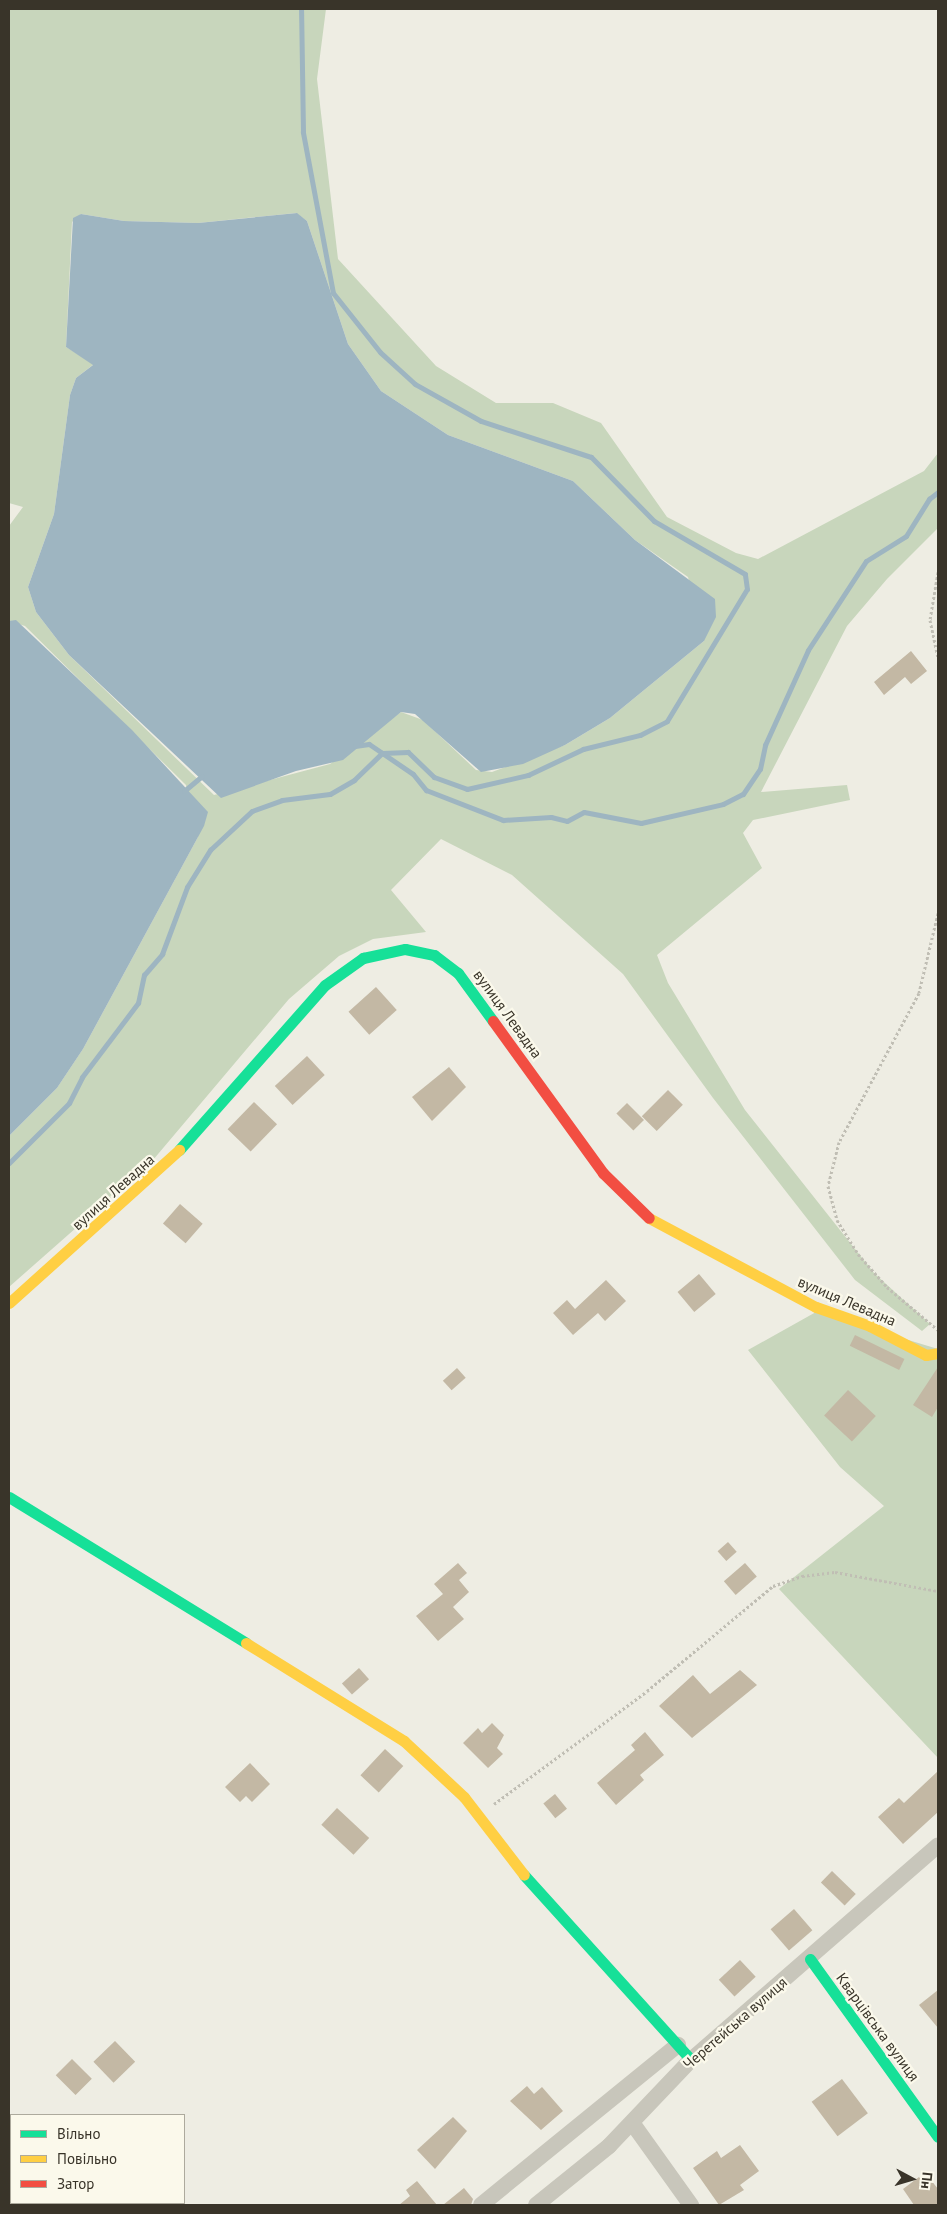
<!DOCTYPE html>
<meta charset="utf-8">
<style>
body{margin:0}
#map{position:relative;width:947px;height:2214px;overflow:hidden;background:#eeede3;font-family:"PT Sans",sans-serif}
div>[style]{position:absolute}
.green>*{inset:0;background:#c8d6bc}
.water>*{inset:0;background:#9eb5c1}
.stream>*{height:5px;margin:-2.5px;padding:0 2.5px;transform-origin:2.5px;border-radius:2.5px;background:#9eb5c1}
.building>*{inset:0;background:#c3b8a4;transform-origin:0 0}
.path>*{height:3px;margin-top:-1.5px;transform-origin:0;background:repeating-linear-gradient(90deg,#c0beb4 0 2.5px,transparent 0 5px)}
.street>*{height:16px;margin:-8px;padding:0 8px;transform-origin:8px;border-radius:8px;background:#c8c6bb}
.fast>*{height:11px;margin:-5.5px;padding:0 5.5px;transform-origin:5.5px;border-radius:5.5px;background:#16e098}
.slow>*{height:11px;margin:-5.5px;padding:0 5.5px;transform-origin:5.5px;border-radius:5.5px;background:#ffcf43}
.jam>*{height:11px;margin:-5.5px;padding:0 5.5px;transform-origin:5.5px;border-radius:5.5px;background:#f24e42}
span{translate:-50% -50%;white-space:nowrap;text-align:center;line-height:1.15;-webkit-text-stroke:4.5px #fbf9eb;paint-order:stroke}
.street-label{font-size:15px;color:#393429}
.frame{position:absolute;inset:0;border:10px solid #393429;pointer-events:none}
.legend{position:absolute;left:10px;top:2114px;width:175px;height:90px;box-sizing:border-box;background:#fbf9eb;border:1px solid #adaa9d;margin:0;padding:6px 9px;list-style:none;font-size:15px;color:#393429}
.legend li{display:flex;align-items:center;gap:10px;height:25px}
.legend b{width:25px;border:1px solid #adaa9d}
.north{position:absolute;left:887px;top:2154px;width:50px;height:50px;-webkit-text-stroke:4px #fbf9eb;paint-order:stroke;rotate:96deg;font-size:14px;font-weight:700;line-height:20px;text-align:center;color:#393429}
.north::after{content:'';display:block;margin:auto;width:18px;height:22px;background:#393429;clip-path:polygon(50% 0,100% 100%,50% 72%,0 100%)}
</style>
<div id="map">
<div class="green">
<div style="clip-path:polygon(evenodd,9px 9px,326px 9px,317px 79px,338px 259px,436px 366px,496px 403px,553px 403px,601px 423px,667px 517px,736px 553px,758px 559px,924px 471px,938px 453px,938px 528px,887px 579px,847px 626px,761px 792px,847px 785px,850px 800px,753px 820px,743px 833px,762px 868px,657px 955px,668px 983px,745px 1110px,874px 1273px,930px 1324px,922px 1331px,855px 1280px,713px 1098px,623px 974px,512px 875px,441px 839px,391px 890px,426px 932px,373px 939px,339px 956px,289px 999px,153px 1160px,9px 1287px,9px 1136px,57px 1088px,83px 1049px,198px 837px,186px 785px,25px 626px,9px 621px,9px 526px,23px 507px,9px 503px,9px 9px,296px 213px,307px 221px,348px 344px,381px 391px,448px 435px,573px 481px,635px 540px,688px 577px,704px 641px,610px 718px,565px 745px,492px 772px,476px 770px,423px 720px,401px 712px,330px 764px,214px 795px,69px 655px,36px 612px,28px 587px,54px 514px,70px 395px,76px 378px,94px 364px,66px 347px,72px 222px,81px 214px,124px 221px,198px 223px,296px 213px)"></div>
<div style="clip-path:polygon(816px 1312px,938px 1349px,938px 1758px,779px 1589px,884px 1506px,840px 1467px,748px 1350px)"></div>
</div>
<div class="water">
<div style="clip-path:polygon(297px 213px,307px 221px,348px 344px,381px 391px,448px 435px,573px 481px,635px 540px,715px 599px,716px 617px,704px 641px,610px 718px,565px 745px,523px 764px,481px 772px,415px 714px,401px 712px,343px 760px,296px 771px,221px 798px,69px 655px,36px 612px,28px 587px,54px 514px,70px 395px,76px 378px,93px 365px,66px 347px,73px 218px,81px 214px,124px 221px,198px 223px)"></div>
<div style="clip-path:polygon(16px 620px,132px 730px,208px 812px,204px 826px,83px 1049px,57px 1088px,9px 1136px,9px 621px)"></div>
</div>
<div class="stream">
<div style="left:355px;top:746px;width:14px;rotate:-8deg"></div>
<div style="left:369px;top:744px;width:53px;rotate:34.3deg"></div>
<div style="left:413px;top:774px;width:21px;rotate:51deg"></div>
<div style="left:426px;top:790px;width:83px;rotate:21.3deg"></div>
<div style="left:503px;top:820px;width:48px;rotate:-3.6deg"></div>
<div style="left:551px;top:817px;width:16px;rotate:14deg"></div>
<div style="left:567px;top:821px;width:19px;rotate:-28deg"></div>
<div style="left:584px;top:812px;width:58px;rotate:10.9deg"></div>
<div style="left:641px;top:823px;width:84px;rotate:-13deg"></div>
<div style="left:723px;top:804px;width:22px;rotate:-27deg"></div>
<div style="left:743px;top:794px;width:30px;rotate:-56deg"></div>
<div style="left:760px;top:769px;width:25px;rotate:-78deg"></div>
<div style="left:765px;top:745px;width:104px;rotate:-65.6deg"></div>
<div style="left:808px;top:650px;width:106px;rotate:-56.9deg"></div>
<div style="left:866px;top:561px;width:47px;rotate:-32deg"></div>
<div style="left:906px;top:536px;width:44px;rotate:-58.1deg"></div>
<div style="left:929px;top:499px;width:11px;rotate:-38deg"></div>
<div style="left:184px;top:791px;width:23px;rotate:-40deg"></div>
<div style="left:9px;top:1163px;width:85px;rotate:-45deg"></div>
<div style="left:69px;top:1103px;width:29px;rotate:-63deg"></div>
<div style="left:82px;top:1077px;width:93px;rotate:-52.9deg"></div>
<div style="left:138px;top:1003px;width:29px;rotate:-78deg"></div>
<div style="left:144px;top:975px;width:28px;rotate:-49deg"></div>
<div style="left:162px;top:954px;width:72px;rotate:-69.5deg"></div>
<div style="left:187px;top:887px;width:44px;rotate:-58.1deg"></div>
<div style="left:210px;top:850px;width:57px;rotate:-42.9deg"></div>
<div style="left:252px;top:811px;width:32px;rotate:-20deg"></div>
<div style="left:282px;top:800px;width:48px;rotate:-7.1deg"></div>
<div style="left:330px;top:794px;width:28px;rotate:-30deg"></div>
<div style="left:354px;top:780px;width:39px;rotate:-44deg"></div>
<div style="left:382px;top:753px;width:26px;rotate:-2deg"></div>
<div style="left:408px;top:752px;width:36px;rotate:44deg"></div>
<div style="left:434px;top:777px;width:35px;rotate:20deg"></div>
<div style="left:467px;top:789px;width:63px;rotate:-12.9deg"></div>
<div style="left:528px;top:775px;width:61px;rotate:-25.3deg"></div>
<div style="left:583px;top:749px;width:59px;rotate:-13.8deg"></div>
<div style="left:640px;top:735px;width:30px;rotate:-27deg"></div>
<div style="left:667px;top:721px;width:154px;rotate:-58.8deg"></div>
<div style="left:747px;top:589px;width:15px;rotate:-98deg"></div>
<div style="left:745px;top:574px;width:105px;rotate:-149.8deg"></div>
<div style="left:654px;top:521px;width:90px;rotate:-134.5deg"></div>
<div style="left:591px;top:457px;width:116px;rotate:-161.9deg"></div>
<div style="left:481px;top:421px;width:76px;rotate:-150.7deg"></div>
<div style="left:415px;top:384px;width:47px;rotate:-137.6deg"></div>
<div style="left:380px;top:352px;width:75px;rotate:-128.5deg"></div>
<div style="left:333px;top:293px;width:164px;rotate:-100.6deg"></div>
<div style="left:303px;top:132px;width:123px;rotate:-90.9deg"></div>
</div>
<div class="building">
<div style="clip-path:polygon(911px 651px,927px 671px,911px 684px,905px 677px,884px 695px,874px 682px)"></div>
<div style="left:376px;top:987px;width:31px;height:37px;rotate:48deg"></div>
<div style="left:307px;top:1056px;width:26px;height:44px;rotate:47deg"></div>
<div style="clip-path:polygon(449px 1067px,466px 1087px,432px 1121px,412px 1097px)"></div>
<div style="left:668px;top:1090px;width:21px;height:37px;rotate:45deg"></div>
<div style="left:254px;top:1102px;width:32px;height:38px;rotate:44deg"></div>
<div style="left:627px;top:1103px;width:24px;height:15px;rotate:45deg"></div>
<div style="left:180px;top:1204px;width:30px;height:26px;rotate:41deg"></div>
<div style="left:699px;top:1274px;width:26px;height:28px;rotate:50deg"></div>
<div style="clip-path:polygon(606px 1280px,626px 1301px,605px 1321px,598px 1313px,573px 1335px,553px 1313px,567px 1300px,575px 1309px)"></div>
<div style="left:855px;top:1335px;width:55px;height:12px;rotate:26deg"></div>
<div style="clip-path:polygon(938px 1367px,938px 1407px,932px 1417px,913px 1405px)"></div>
<div style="left:457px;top:1368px;width:13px;height:19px;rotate:48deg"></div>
<div style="left:848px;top:1390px;width:38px;height:35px;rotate:43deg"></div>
<div style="left:728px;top:1542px;width:13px;height:14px;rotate:48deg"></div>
<div style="clip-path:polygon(458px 1563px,467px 1573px,459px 1580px,469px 1592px,453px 1607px,464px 1619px,438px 1641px,416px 1616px,443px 1594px,434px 1584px)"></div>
<div style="left:745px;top:1563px;width:18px;height:28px;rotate:49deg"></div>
<div style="left:359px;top:1668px;width:15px;height:23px;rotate:48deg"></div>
<div style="clip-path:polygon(740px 1670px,757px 1685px,692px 1738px,659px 1706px,693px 1675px,710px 1694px)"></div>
<div style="clip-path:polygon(492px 1723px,504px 1735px,497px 1748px,503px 1754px,488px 1768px,463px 1743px,478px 1728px,482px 1733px)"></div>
<div style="clip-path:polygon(645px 1732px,664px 1755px,640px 1775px,644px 1780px,616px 1805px,597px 1783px,635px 1750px,631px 1745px)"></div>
<div style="left:385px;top:1749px;width:25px;height:36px;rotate:43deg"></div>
<div style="clip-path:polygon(250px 1763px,270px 1784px,252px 1802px,246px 1796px,240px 1802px,225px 1787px)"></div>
<div style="clip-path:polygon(938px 1771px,938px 1812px,903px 1844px,878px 1817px,899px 1798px,904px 1803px)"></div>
<div style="left:555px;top:1794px;width:19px;height:15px;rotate:51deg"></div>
<div style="left:337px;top:1808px;width:44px;height:23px;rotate:43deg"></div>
<div style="left:832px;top:1871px;width:33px;height:16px;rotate:44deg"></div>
<div style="left:794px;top:1909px;width:28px;height:31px;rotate:49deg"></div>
<div style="left:740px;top:1960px;width:23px;height:29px;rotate:47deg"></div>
<div style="clip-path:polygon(938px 1990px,938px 2028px,919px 2005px)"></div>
<div style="left:115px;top:2041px;width:29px;height:30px;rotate:46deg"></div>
<div style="left:72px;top:2059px;width:28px;height:23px;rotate:45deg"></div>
<div style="left:842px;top:2079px;width:43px;height:38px;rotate:53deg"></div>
<div style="clip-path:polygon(527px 2086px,534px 2094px,542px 2087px,563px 2111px,541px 2130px,510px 2101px)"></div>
<div style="clip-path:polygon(453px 2117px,467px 2131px,435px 2169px,417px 2150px)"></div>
<div style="clip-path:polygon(740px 2145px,759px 2171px,740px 2185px,744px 2190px,719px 2205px,693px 2168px,717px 2151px,721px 2158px)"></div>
<div style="clip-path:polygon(919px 2177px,925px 2185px,931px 2180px,938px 2189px,938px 2205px,914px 2205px,903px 2189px)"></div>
<div style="clip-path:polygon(417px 2181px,437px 2205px,399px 2205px,410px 2196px,406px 2190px)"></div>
<div style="clip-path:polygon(464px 2188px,473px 2199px,471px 2205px,443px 2205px)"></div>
</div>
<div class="path">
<div style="left:938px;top:572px;width:49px;rotate:99.5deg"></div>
<div style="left:930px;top:620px;width:38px;rotate:78deg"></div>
<div style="left:938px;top:913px;width:82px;rotate:103.4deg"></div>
<div style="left:919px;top:993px;width:169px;rotate:118.2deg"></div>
<div style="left:839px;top:1142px;width:45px;rotate:104deg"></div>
<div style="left:828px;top:1186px;width:35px;rotate:75deg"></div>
<div style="left:837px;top:1220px;width:40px;rotate:58deg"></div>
<div style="left:858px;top:1254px;width:44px;rotate:48.7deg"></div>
<div style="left:887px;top:1287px;width:67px;rotate:40.1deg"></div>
<div style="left:494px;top:1804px;width:190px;rotate:-36.4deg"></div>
<div style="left:647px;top:1691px;width:164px;rotate:-39.8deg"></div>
<div style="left:773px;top:1586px;width:31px;rotate:-19deg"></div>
<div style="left:802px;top:1576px;width:33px;rotate:-7deg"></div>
<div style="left:835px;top:1572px;width:105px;rotate:10.5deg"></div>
</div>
<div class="street">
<div style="left:633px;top:2124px;width:100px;rotate:54.4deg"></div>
<div style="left:481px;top:2205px;width:254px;rotate:-39.1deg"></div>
<div style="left:536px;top:2205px;width:94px;rotate:-38.9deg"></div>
<div style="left:609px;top:2146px;width:119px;rotate:-46.4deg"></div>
<div style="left:691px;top:2060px;width:327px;rotate:-41deg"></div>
</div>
<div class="fast">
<div style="left:179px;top:1150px;width:220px;rotate:-48.5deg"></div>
<div style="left:325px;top:985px;width:47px;rotate:-35.4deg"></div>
<div style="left:363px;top:958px;width:43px;rotate:-12.1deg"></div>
<div style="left:405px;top:949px;width:30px;rotate:12deg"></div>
<div style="left:434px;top:955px;width:30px;rotate:37deg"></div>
<div style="left:458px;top:973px;width:59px;rotate:53.9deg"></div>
<div style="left:9px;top:1497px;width:278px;rotate:31.6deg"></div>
<div style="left:524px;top:1875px;width:249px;rotate:47.9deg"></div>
<div style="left:810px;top:1959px;width:219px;rotate:54.3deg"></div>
</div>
<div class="slow">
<div style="left:649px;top:1218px;width:189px;rotate:28.1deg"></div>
<div style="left:816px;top:1307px;width:57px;rotate:19.4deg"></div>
<div style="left:870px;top:1326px;width:63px;rotate:27.4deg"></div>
<div style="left:926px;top:1355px;width:12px;rotate:-9deg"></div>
<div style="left:9px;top:1303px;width:229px;rotate:-42deg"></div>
<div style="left:246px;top:1643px;width:186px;rotate:31.8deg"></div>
<div style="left:404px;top:1741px;width:82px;rotate:43deg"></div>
<div style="left:464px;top:1797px;width:98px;rotate:52.4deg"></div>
</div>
<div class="jam">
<div style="left:493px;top:1021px;width:188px;rotate:54.1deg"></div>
<div style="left:603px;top:1173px;width:64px;rotate:44.4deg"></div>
</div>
<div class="street-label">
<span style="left:508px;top:1014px;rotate:54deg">вулиця Левадна</span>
<span style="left:113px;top:1192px;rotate:-42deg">вулиця Левадна</span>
<span style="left:847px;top:1301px;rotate:23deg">вулиця Левадна</span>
<span style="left:735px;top:2023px;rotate:-41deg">Черетейська вулиця</span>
<span style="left:878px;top:2027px;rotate:54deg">Кварцівська вулиця</span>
</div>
<div class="frame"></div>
<ul class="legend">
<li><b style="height:6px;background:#16e098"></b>Вільно</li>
<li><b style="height:6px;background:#ffcf43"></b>Повільно</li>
<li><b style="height:6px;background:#f24e42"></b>Затор</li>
</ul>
<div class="north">Пн</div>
</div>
